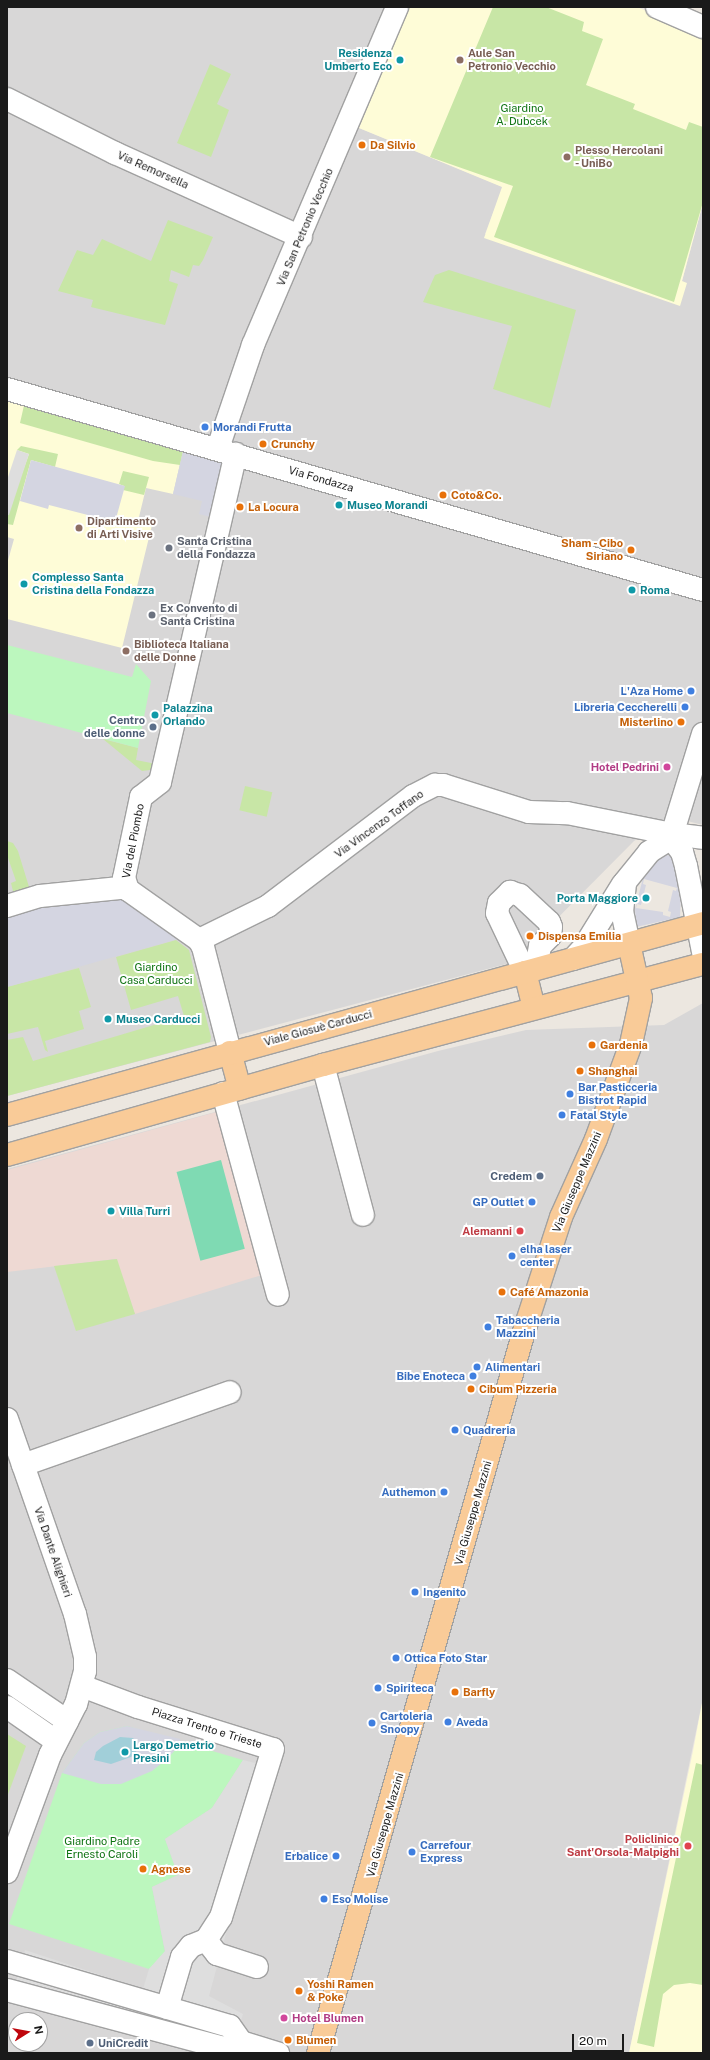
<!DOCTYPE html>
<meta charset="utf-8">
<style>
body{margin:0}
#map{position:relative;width:710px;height:2060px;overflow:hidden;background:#ece7e0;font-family:"Public Sans",sans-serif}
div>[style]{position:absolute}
.residential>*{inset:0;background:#d8d7d7}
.education>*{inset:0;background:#fefcd7}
.military>*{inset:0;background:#eed9d3}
.grass>*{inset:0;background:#c8e6a6;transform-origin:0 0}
.park>*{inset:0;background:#bcf7be}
.pitch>*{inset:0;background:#7fdab3;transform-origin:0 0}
.parking>*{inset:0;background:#dedede}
.plaza>*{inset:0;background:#d4d5e1}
.water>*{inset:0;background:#a1cfd9}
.roads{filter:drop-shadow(1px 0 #a1a1a1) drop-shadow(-1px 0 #a1a1a1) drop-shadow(0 1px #a1a1a1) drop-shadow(0 -1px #a1a1a1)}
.minor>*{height:22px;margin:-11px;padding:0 11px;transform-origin:11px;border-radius:11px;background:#fff}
.major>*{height:22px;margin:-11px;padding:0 11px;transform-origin:11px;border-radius:11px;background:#f9cb98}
.dots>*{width:11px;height:11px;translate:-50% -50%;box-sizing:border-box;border:2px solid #fff;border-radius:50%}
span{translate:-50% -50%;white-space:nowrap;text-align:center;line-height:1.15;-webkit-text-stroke:4px #fff;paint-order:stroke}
.culture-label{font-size:11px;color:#0d838f;font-weight:700}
.right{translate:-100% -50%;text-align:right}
.left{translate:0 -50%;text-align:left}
.education-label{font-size:11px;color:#785e54;font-weight:700}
.park-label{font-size:11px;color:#0e7312}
.food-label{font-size:11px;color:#c56008;font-weight:700}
.street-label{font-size:11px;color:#1a1a1a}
.shop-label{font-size:11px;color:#366cbe;font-weight:700}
.worship-label{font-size:11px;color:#5b616d;font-weight:700}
.service-label{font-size:11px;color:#4e5e75;font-weight:700}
.hotel-label{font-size:11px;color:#b23c85;font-weight:700}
.health-label{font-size:11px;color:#be3a42;font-weight:700}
.frame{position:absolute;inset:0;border:8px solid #1a1a1a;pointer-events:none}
.north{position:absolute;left:8px;top:2012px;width:40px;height:40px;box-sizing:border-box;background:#fff;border:1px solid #a3a3a3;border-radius:50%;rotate:79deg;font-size:11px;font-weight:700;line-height:16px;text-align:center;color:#1a1a1a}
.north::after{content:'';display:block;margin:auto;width:14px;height:18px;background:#bf060d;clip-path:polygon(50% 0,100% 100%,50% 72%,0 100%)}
.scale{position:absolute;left:572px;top:2034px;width:52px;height:18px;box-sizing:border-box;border:2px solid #1a1a1a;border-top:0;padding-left:5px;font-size:12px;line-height:14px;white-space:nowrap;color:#1a1a1a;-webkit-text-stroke:3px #fff;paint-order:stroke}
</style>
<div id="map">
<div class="residential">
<div style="clip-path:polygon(7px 7px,408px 7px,359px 128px,503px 187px,485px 234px,682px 281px,703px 203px,703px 825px,672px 817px,634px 841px,514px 962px,7px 1096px)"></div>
<div style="clip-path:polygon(evenodd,703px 1003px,703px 1698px,629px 2053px,7px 2053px,7px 1169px,438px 1051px,526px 1030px,664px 1025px,703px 1003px,16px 2020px,40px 2020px,40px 2044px,16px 2044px,16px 2020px)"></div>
</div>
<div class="education">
<div style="clip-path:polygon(408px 7px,637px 7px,703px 35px,703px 203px,682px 281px,687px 283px,680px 306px,484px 238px,502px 187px,359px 128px)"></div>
<div style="clip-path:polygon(7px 396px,183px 451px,173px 494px,146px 488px,139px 517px,153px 521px,122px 648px,7px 619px,7px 564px,14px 539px,7px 537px)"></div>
<div style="clip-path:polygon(703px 1698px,703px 2053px,629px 2053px,693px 1751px)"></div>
</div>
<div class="military">
<div style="clip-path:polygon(220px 1111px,265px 1274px,135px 1314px,116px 1259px,7px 1272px,7px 1170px)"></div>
</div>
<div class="grass">
<div style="clip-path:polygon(493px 7px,546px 7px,584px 22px,582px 31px,603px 39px,586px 85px,635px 104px,633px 109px,686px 130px,689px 122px,703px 127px,703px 202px,674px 302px,494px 237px,513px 186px,430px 157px)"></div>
<div style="clip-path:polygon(210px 64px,231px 74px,217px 104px,229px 110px,211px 157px,177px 143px)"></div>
<div style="clip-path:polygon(168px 220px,213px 237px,203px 260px,199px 266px,193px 265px,189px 277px,171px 270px,169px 281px,178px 284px,165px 325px,91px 307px,93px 300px,58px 291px,77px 250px,93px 255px,102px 239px,151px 261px)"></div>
<div style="clip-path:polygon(449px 270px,576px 310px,550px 408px,493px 389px,512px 326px,423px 302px,435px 275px)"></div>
<div style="clip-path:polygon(25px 401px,159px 436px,158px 445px,183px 451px,180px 465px,153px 461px,20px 423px)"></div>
<div style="clip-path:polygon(21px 446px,58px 454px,55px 467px,31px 460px,13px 525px,7px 524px,7px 515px,29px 454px,17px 450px)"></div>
<div style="clip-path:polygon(123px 471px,149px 477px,144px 495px,123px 490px,124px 486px,119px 484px)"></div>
<div style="clip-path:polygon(103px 739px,138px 748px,136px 760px,156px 764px,150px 770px,142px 771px)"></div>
<div style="left:245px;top:786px;width:28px;height:25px;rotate:13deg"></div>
<div style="clip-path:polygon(7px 841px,13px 843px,18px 851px,30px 890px,14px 895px,11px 883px,16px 881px,7px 855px)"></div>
<div style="clip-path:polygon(176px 940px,189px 950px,211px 1037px,210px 1042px,7px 1096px,7px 1040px,23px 1037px,33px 1061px,184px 1016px,178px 996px,131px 1010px,116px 957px)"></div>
<div style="clip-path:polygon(79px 968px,91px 1007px,79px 1011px,84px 1029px,45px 1041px,48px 1052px,45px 1050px,38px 1027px,7px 1034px,7px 987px)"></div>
<div style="clip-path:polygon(117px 1259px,135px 1314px,76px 1331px,54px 1266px)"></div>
<div style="clip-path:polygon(7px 1734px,26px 1746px,7px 1797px)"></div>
<div style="clip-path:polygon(696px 1763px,703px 1765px,703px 1985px,690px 1983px,674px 1985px,663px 1994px,654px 2047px,637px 2043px)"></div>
</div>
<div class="park">
<div style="clip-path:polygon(7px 645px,132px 677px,136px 664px,151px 681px,138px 748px,7px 713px)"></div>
<div style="clip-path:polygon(127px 1726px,243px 1760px,212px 1808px,165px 1839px,178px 1875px,152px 1887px,165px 1952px,149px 1969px,9px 1924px,62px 1773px,84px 1743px,100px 1732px)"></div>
</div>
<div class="pitch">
<div style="left:221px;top:1160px;width:92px;height:46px;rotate:75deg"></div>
</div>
<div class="parking">
<div style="clip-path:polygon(17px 450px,29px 454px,9px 515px,7px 515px,7px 480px)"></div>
<div style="clip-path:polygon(243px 1760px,271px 1767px,209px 1996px,243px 2014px,231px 2053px,198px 2053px,11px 1999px,25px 1950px,143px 1989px,149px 1969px,165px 1951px,152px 1887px,178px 1875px,165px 1839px,212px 1808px)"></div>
</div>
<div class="plaza">
<div style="clip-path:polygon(183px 451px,227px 460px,214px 518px,199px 514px,202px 501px,173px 494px)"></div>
<div style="clip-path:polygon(31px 460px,125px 486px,115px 522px,49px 505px,48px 509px,20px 501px)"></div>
<div style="clip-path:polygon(evenodd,667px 855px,676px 857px,681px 894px,680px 917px,636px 927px,635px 909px,644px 874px,661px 856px,667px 855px,644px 879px,677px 888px,676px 891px,673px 890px,668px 911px,671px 912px,670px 917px,663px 915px,663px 912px,636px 908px,637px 904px,641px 905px,646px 885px,643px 884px,644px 879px)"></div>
<div style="clip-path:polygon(118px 880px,185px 937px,7px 987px,7px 898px)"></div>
<div style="clip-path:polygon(127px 1726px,180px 1739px,177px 1748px,167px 1759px,152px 1771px,121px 1784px,101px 1784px,62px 1773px,84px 1743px,100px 1732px)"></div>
</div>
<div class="water">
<div style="clip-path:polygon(120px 1737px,133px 1738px,137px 1743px,136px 1753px,131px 1757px,111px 1764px,94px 1760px,96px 1752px,103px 1746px)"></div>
</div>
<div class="roads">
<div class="minor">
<div style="left:657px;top:7px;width:50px;rotate:23.5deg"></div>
<div style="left:7px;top:99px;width:121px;rotate:26.6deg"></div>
<div style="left:115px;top:153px;width:204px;rotate:24.3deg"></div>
<div style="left:7px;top:389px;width:724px;rotate:16.11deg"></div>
<div style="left:218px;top:448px;width:109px;rotate:-71.2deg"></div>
<div style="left:253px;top:345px;width:367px;rotate:-66.9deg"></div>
<div style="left:671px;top:838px;width:18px;rotate:52deg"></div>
<div style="left:682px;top:852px;width:15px;rotate:74deg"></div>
<div style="left:686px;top:866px;width:88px;rotate:78.8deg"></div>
<div style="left:671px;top:838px;width:109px;rotate:-72.9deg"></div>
<div style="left:7px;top:906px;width:34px;rotate:-17deg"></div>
<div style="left:40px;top:896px;width:80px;rotate:-5.7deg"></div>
<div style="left:120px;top:888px;width:6px;rotate:-31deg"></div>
<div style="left:199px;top:940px;width:77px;rotate:-26.2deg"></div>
<div style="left:268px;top:906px;width:182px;rotate:-37.2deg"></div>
<div style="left:413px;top:796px;width:25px;rotate:-27deg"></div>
<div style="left:435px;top:785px;width:8px"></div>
<div style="left:443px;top:785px;width:90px;rotate:17.4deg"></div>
<div style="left:529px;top:812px;width:38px;rotate:2deg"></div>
<div style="left:567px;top:813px;width:107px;rotate:11.3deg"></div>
<div style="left:672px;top:834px;width:31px;rotate:7deg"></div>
<div style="left:629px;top:944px;width:33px;rotate:-102deg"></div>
<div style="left:622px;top:912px;width:30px;rotate:-84deg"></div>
<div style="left:625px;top:882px;width:38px;rotate:-51deg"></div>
<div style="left:649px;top:852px;width:26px;rotate:-32deg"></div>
<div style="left:573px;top:959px;width:16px;rotate:-47deg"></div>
<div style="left:584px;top:947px;width:74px;rotate:-58.2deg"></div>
<div style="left:525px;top:972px;width:65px;rotate:-115.4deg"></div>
<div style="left:497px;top:913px;width:10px;rotate:-79deg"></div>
<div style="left:499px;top:903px;width:16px;rotate:-45deg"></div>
<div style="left:510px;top:892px;width:10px;rotate:17deg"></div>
<div style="left:520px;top:895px;width:40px;rotate:43deg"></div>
<div style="left:549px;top:922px;width:5px;rotate:68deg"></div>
<div style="left:551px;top:927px;width:9px;rotate:96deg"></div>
<div style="left:550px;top:936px;width:14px;rotate:135deg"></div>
<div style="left:540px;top:946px;width:23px;rotate:100deg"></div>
<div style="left:230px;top:1052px;width:108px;rotate:-104.4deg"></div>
<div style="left:203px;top:947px;width:8px;rotate:-120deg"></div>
<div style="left:199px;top:940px;width:87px;rotate:-144.8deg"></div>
<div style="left:128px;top:890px;width:13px;rotate:-108deg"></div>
<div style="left:124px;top:878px;width:83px;rotate:-78.1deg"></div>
<div style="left:141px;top:797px;width:24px;rotate:-38deg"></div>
<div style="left:160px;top:782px;width:337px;rotate:-77deg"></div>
<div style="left:323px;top:1065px;width:155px;rotate:75.1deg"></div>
<div style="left:223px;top:1093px;width:209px;rotate:74.8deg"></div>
<div style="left:7px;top:1419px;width:207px;rotate:70.8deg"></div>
<div style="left:75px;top:1614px;width:44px;rotate:76.9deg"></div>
<div style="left:85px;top:1657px;width:14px;rotate:90deg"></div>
<div style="left:85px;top:1671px;width:34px;rotate:105deg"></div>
<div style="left:76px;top:1704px;width:57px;rotate:117deg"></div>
<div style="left:50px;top:1755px;width:125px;rotate:110.2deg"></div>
<div style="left:23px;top:1465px;width:219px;rotate:-19.4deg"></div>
<div style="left:7px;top:1680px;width:73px;rotate:34.3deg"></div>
<div style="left:82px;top:1686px;width:60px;rotate:20.6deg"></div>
<div style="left:138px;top:1707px;width:141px;rotate:17.3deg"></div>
<div style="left:273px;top:1749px;width:176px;rotate:107.2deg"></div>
<div style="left:221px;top:1917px;width:27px;rotate:123deg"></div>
<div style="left:206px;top:1940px;width:16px;rotate:158deg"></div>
<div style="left:191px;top:1946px;width:14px;rotate:129deg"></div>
<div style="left:182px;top:1957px;width:53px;rotate:106.4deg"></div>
<div style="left:7px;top:1707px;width:60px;rotate:34.8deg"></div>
<div style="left:206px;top:1940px;width:18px;rotate:52deg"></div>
<div style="left:217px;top:1954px;width:42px;rotate:18deg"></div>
<div style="left:7px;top:1961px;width:232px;rotate:16.3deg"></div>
<div style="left:230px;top:2026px;width:19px;rotate:55deg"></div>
<div style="left:7px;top:1990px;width:225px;rotate:15deg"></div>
<div style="left:224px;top:2048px;width:18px;rotate:-19deg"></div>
<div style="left:241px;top:2042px;width:39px;rotate:17deg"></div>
</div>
<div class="major">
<div style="left:525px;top:972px;width:36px;rotate:76deg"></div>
<div style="left:230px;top:1052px;width:38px;rotate:75deg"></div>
<div style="left:7px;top:1115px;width:722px;rotate:-15.42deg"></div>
<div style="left:7px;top:1155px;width:329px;rotate:-15.9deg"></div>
<div style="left:323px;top:1065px;width:393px;rotate:-14.9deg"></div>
<div style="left:318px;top:2053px;width:754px;rotate:-74.07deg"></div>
<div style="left:525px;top:1328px;width:117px;rotate:-72deg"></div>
<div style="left:561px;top:1217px;width:85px;rotate:-65.8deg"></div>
<div style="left:596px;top:1139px;width:101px;rotate:-69.8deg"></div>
<div style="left:631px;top:1044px;width:47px;rotate:-77.7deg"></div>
<div style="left:641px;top:998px;width:55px;rotate:-102.5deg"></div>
</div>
</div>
<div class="dots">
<div style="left:400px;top:60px;background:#0f9aa8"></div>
<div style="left:460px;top:60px;background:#8d6e63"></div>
<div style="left:362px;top:145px;background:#e8710a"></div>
<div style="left:567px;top:157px;background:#8d6e63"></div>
<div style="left:205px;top:427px;background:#3f7fe0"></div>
<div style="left:263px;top:444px;background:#e8710a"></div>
<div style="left:443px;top:495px;background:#e8710a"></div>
<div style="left:339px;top:505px;background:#0f9aa8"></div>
<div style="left:240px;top:507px;background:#e8710a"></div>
<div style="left:79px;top:528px;background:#8d6e63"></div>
<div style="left:169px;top:548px;background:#6b7280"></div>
<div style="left:631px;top:550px;background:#e8710a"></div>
<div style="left:24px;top:584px;background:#0f9aa8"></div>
<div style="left:632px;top:590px;background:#0f9aa8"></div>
<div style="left:152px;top:615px;background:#6b7280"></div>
<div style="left:126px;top:651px;background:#8d6e63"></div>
<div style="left:691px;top:691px;background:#3f7fe0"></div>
<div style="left:685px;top:707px;background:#3f7fe0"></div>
<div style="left:155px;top:715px;background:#0f9aa8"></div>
<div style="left:681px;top:722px;background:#e8710a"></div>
<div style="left:153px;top:727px;background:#5c6f8a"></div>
<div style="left:667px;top:767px;background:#d1479c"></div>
<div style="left:646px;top:898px;background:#0f9aa8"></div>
<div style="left:530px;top:936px;background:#e8710a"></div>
<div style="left:108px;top:1019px;background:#0f9aa8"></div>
<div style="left:592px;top:1045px;background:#e8710a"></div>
<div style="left:580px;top:1071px;background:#e8710a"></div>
<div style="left:570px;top:1094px;background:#3f7fe0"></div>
<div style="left:562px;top:1115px;background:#3f7fe0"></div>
<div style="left:540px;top:1176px;background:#5c6f8a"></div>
<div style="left:532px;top:1202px;background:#3f7fe0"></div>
<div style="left:111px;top:1211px;background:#0f9aa8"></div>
<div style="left:520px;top:1231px;background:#e0444e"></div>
<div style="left:512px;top:1256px;background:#3f7fe0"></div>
<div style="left:502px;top:1292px;background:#e8710a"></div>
<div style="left:488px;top:1327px;background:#3f7fe0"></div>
<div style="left:477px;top:1367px;background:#3f7fe0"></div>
<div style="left:473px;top:1376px;background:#3f7fe0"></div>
<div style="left:471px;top:1389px;background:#e8710a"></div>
<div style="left:455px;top:1430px;background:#3f7fe0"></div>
<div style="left:444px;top:1492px;background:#3f7fe0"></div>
<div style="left:415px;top:1592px;background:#3f7fe0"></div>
<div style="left:396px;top:1658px;background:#3f7fe0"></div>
<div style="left:378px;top:1688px;background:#3f7fe0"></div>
<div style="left:455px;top:1692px;background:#e8710a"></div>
<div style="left:448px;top:1722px;background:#3f7fe0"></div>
<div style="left:372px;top:1723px;background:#3f7fe0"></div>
<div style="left:125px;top:1752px;background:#0f9aa8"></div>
<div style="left:688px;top:1846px;background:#e0444e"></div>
<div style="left:412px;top:1852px;background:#3f7fe0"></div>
<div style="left:336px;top:1856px;background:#3f7fe0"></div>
<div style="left:143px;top:1869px;background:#e8710a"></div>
<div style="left:324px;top:1899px;background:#3f7fe0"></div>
<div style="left:299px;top:1991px;background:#e8710a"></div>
<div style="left:284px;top:2018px;background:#d1479c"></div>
<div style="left:288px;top:2040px;background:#e8710a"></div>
<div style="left:90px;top:2043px;background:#5c6f8a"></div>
</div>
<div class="culture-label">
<span class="right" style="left:392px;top:60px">Residenza<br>Umberto Eco</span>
<span class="left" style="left:347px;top:505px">Museo Morandi</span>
<span class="left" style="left:32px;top:584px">Complesso Santa<br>Cristina della Fondazza</span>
<span class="left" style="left:640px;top:590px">Roma</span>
<span class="left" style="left:163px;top:715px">Palazzina<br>Orlando</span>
<span class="right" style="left:638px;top:898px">Porta Maggiore</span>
<span class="left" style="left:116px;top:1019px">Museo Carducci</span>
<span class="left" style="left:119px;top:1211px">Villa Turri</span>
<span class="left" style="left:133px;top:1752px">Largo Demetrio<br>Presini</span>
</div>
<div class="education-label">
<span class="left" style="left:468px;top:60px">Aule San<br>Petronio Vecchio</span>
<span class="left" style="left:575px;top:157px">Plesso Hercolani<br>- UniBo</span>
<span class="left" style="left:87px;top:528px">Dipartimento<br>di Arti Visive</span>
<span class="left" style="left:134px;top:651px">Biblioteca Italiana<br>delle Donne</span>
</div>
<div class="park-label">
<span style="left:522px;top:115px">Giardino<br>A. Dubcek</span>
<span style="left:156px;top:974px">Giardino<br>Casa Carducci</span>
<span style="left:102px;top:1848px">Giardino Padre<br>Ernesto Caroli</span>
</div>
<div class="food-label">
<span class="left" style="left:370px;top:145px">Da Silvio</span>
<span class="left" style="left:271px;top:444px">Crunchy</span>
<span class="left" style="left:451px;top:495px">Coto&amp;Co.</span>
<span class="left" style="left:248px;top:507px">La Locura</span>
<span class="right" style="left:623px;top:550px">Sham - Cibo<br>Siriano</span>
<span class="right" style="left:673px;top:722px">Misterlino</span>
<span class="left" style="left:538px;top:936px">Dispensa Emilia</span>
<span class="left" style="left:600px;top:1045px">Gardenia</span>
<span class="left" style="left:588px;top:1071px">Shanghai</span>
<span class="left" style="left:510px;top:1292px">Café Amazonia</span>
<span class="left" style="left:479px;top:1389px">Cibum Pizzeria</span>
<span class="left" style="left:463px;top:1692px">Barfly</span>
<span class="left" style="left:151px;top:1869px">Agnese</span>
<span class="left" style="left:307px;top:1991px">Yoshi Ramen<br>&amp; Poke</span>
<span class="left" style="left:296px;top:2040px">Blumen</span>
</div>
<div class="street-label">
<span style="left:153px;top:170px;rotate:24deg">Via Remorsella</span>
<span style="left:305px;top:227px;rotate:-67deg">Via San Petronio Vecchio</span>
<span style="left:321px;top:479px;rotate:16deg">Via Fondazza</span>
<span style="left:379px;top:824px;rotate:-36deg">Via Vincenzo Toffano</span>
<span style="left:133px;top:841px;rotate:-79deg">Via del Piombo</span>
<span style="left:318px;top:1028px;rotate:-15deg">Viale Giosuè Carducci</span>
<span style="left:577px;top:1182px;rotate:-67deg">Via Giuseppe Mazzini</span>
<span style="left:473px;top:1513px;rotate:-74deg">Via Giuseppe Mazzini</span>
<span style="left:53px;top:1552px;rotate:71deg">Via Dante Alighieri</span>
<span style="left:207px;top:1728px;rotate:17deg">Piazza Trento e Trieste</span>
<span style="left:385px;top:1825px;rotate:-74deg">Via Giuseppe Mazzini</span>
</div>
<div class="shop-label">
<span class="left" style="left:213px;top:427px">Morandi Frutta</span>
<span class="right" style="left:683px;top:691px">L'Aza Home</span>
<span class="right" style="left:677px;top:707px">Libreria Ceccherelli</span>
<span class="left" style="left:578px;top:1094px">Bar Pasticceria<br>Bistrot Rapid</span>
<span class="left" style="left:570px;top:1115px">Fatal Style</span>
<span class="right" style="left:524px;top:1202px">GP Outlet</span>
<span class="left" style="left:520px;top:1256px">elha laser<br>center</span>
<span class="left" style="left:496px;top:1327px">Tabaccheria<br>Mazzini</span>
<span class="left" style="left:485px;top:1367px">Alimentari</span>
<span class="right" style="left:465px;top:1376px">Bibe Enoteca</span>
<span class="left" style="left:463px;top:1430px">Quadreria</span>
<span class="right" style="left:436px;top:1492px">Authemon</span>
<span class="left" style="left:423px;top:1592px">Ingenito</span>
<span class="left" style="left:404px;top:1658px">Ottica Foto Star</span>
<span class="left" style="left:386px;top:1688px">Spiriteca</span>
<span class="left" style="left:380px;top:1723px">Cartoleria<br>Snoopy</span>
<span class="left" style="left:456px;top:1722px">Aveda</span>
<span class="left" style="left:420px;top:1852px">Carrefour<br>Express</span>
<span class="right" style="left:328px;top:1856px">Erbalice</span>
<span class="left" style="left:332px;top:1899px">Eso Molise</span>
</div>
<div class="worship-label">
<span class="left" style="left:177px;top:548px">Santa Cristina<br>della Fondazza</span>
<span class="left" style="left:160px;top:615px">Ex Convento di<br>Santa Cristina</span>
</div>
<div class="service-label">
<span class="right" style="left:145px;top:727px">Centro<br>delle donne</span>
<span class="right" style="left:532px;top:1176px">Credem</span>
<span class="left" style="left:98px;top:2043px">UniCredit</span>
</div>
<div class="hotel-label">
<span class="right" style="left:659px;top:767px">Hotel Pedrini</span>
<span class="left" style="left:292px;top:2018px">Hotel Blumen</span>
</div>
<div class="health-label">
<span class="right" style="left:512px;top:1231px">Alemanni</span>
<span class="right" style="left:679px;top:1846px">Policlinico<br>Sant'Orsola-Malpighi</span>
</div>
<div class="frame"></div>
<div class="north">N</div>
<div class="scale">20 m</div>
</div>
